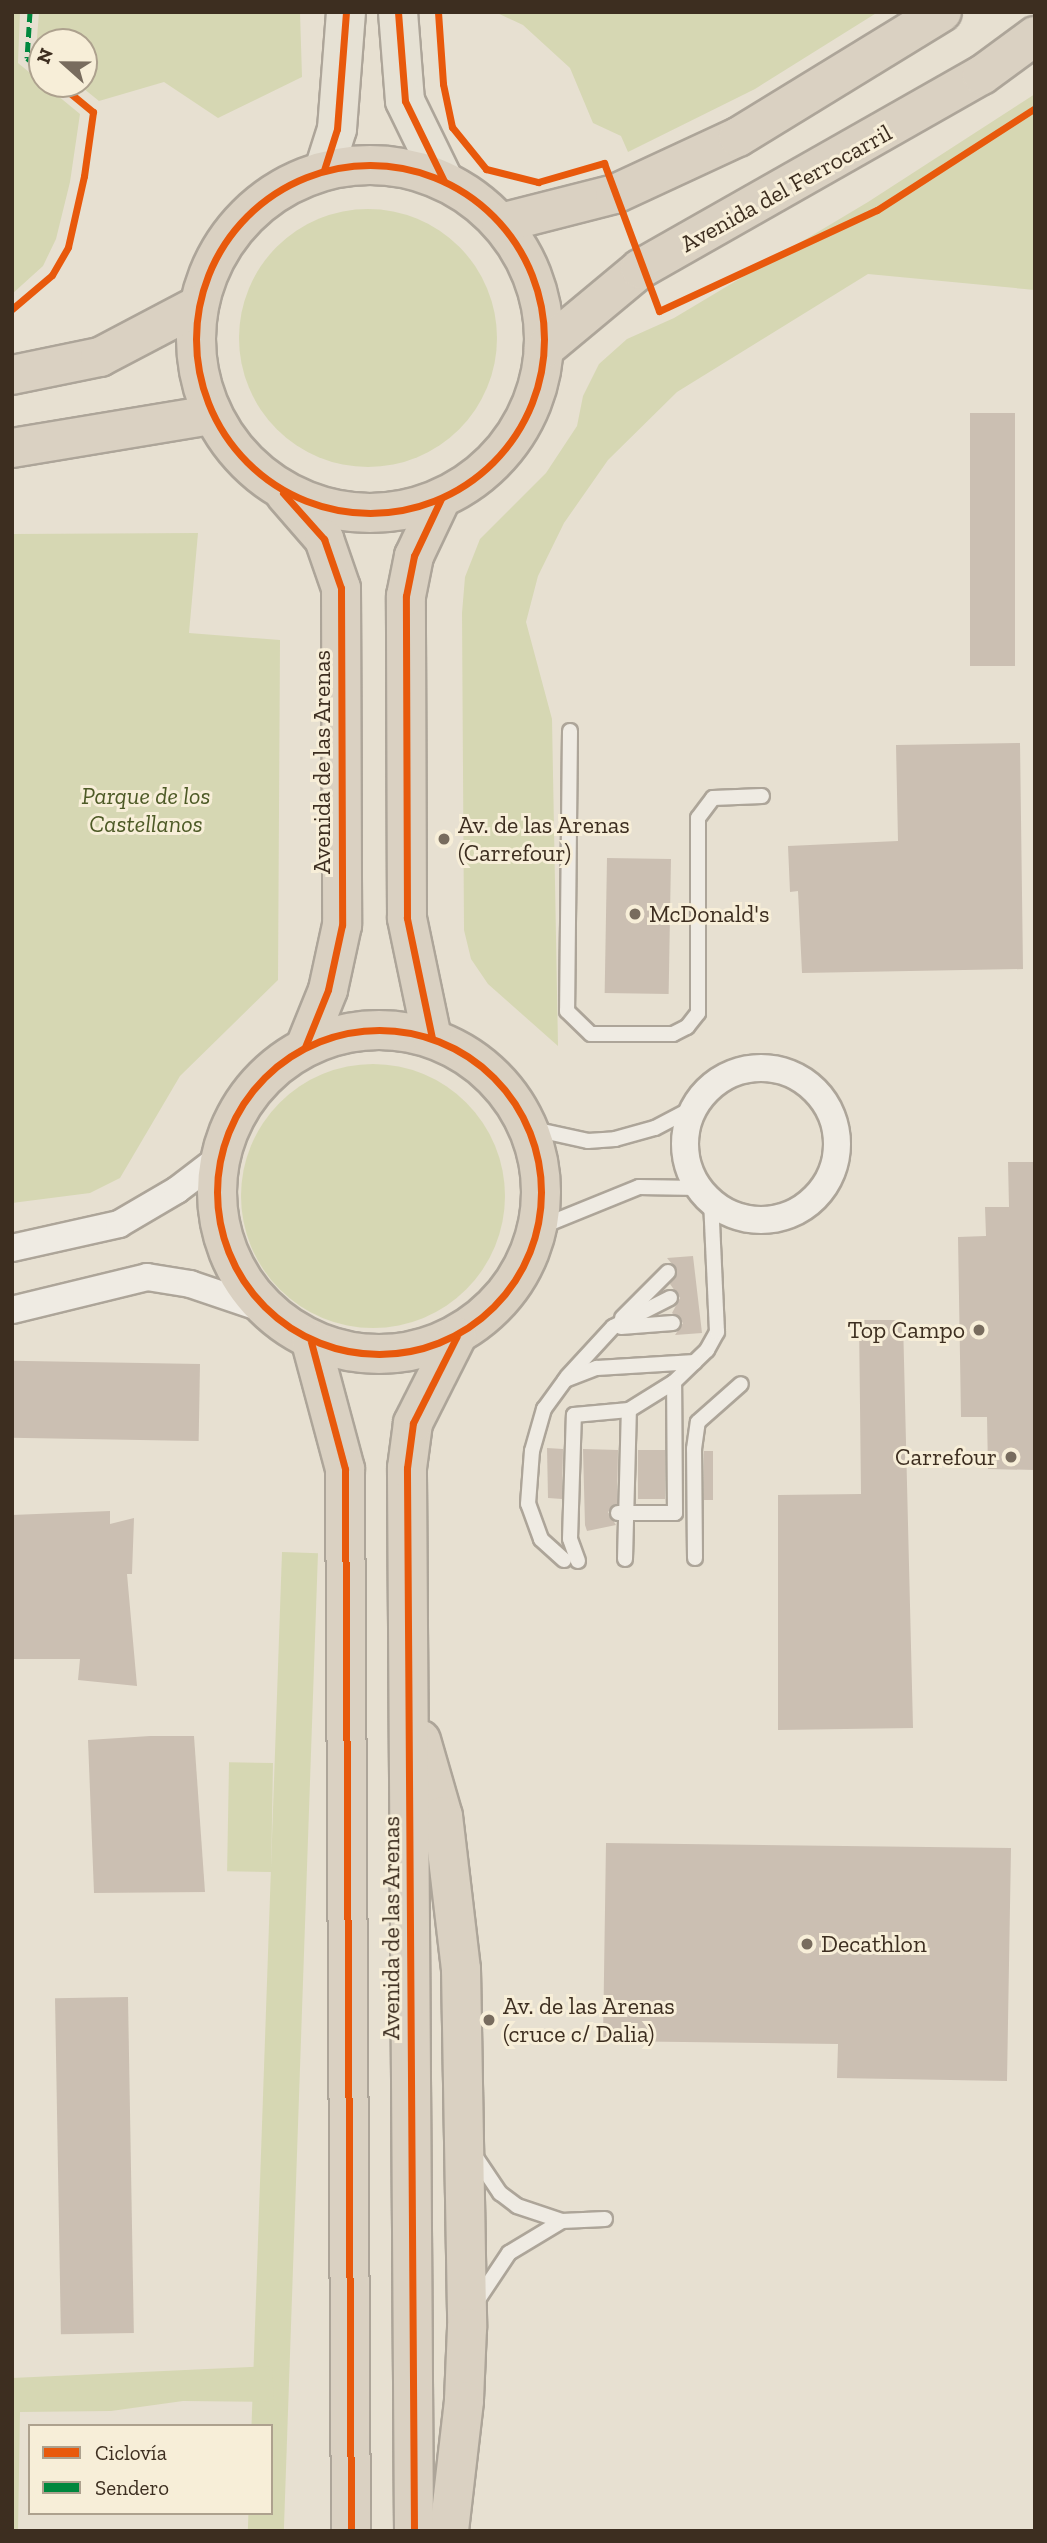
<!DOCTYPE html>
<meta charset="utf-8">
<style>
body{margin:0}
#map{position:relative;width:1047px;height:2543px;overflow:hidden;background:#e7e0d1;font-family:"Zilla Slab",serif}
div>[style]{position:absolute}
.green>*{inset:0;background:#d6d7b3;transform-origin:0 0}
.round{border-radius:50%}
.building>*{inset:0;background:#cbbfb2;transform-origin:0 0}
.roads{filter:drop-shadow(2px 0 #ada599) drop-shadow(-2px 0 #ada599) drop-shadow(0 2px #ada599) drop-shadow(0 -2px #ada599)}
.lane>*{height:14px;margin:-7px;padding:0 7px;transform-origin:7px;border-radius:7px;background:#efebe3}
.street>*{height:26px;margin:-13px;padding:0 13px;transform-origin:13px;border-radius:13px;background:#efebe3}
.street>.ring{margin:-13px;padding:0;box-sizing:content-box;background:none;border:26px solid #efebe3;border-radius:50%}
.primary>*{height:38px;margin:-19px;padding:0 19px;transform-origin:19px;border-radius:19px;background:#e6e1d4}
.highway>*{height:38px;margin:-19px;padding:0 19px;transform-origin:19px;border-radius:19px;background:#dad1c2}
.highway>.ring{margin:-19px;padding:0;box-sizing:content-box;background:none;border:38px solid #dad1c2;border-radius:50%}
.quiet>*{height:5px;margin-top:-2.5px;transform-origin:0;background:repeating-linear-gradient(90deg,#00873e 0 10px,transparent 0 15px)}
.cycleway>*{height:7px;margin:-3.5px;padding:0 3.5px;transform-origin:3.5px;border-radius:3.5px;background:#e8590c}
.cycleway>.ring{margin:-3.5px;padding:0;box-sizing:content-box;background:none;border:7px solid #e8590c;border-radius:50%}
.dots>*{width:19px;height:19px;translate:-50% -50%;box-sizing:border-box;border:4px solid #f7eed8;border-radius:50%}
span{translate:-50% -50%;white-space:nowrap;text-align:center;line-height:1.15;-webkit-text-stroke:6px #f7eed8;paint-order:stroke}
.street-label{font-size:24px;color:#3d2e20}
.park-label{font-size:24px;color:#4d5a26;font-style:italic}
.poi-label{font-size:24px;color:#3d2e20}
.left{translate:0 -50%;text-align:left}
.right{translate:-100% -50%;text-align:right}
.frame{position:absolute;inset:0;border:14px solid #3d2e20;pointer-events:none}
.legend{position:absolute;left:28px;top:2424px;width:245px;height:91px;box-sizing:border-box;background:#f7eed8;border:2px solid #ada18e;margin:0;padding:9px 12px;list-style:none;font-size:21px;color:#3d2e20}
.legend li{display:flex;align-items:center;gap:14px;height:35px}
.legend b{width:35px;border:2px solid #ada18e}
.north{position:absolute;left:28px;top:28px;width:70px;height:70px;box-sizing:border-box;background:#f7eed8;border:2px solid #ada18e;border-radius:50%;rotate:291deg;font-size:19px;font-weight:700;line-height:28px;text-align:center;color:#3d2e20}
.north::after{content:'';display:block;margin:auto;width:24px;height:32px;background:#786c5e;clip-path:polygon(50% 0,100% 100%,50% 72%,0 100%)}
</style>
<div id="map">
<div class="green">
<div style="clip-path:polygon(12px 12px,20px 12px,18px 63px,80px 114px,70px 182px,56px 239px,43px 266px,12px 294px)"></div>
<div style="clip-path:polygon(39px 12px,300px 12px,302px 77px,218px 118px,164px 82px,99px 101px,78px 84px,84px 84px,84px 42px,42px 42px,42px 55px,36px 51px)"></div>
<div style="clip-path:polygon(495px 12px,878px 12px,755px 89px,628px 152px,621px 136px,593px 123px,570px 68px,523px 25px)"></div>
<div style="clip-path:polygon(1035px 94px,1035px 290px,868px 274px,677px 392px,608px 460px,564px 523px,538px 576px,526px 622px,552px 719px,558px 1046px,488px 984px,471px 959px,464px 930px,462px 613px,465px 577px,480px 539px,546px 473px,577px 426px,583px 396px,599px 364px,627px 339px,674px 318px,868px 202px)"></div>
<div class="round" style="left:239px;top:209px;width:258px;height:258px"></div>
<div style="clip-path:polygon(198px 533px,189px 633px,280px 640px,278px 980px,180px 1076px,120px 1178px,90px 1193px,12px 1203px,12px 534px)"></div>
<div class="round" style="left:241px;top:1064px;width:264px;height:264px"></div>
<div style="left:282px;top:1552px;width:36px;height:979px;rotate:2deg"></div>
<div style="left:273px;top:1763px;width:109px;height:44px;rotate:91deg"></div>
<div style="clip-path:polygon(272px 2366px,274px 2402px,183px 2401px,111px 2411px,20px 2412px,18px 2531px,12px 2531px,12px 2378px)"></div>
</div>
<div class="building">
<div style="left:970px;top:413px;width:45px;height:253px"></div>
<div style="clip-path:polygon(1020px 743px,1023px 969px,802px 973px,798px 891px,790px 892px,788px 846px,898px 841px,896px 745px)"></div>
<div style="left:607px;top:858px;width:64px;height:135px;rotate:1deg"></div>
<div style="clip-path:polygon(1008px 1162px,1035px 1162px,1035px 1470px,988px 1469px,987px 1417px,961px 1417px,958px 1237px,986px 1236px,985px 1207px,1009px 1207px)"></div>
<div style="clip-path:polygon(693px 1256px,702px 1333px,675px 1335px,683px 1323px,672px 1313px,680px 1298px,670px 1284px,677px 1270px,667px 1258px)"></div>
<div style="clip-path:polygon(859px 1320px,903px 1320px,913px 1728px,778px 1730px,778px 1495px,861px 1494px)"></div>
<div style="left:200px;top:1364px;width:77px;height:188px;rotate:91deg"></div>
<div style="clip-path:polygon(547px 1448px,563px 1449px,562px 1499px,548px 1498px)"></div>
<div style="clip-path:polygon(583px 1449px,618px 1450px,617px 1504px,608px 1512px,616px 1525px,587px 1531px,585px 1525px)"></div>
<div style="left:638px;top:1450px;width:27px;height:49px"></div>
<div style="left:704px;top:1451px;width:9px;height:49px"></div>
<div style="clip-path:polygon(110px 1511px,110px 1524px,134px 1518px,132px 1574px,127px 1574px,137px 1686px,78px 1680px,80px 1659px,12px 1659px,12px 1515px)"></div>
<div style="clip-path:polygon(150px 1736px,194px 1736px,205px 1892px,94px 1893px,88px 1740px)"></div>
<div style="clip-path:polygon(606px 1843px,1011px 1848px,1007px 2081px,837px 2078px,838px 2044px,603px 2041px)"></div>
<div style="left:128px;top:1997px;width:336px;height:73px;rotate:89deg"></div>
</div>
<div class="roads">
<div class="lane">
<div style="left:570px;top:731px;width:280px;rotate:90.6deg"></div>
<div style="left:567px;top:1011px;width:33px;rotate:44deg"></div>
<div style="left:591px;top:1034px;width:82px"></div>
<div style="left:673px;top:1034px;width:16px;rotate:-27deg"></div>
<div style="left:687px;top:1027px;width:18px;rotate:-52deg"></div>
<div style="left:698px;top:1013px;width:195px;rotate:-90deg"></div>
<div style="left:698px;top:818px;width:25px;rotate:-53deg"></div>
<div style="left:713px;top:798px;width:49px;rotate:-2.3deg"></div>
<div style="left:529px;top:1128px;width:60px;rotate:12.4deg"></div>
<div style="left:588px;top:1141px;width:27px;rotate:-4deg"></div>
<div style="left:615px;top:1139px;width:41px;rotate:-15.4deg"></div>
<div style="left:655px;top:1128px;width:43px;rotate:-27.8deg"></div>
<div style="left:538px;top:1228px;width:109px;rotate:-22.1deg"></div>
<div style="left:639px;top:1187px;width:60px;rotate:1deg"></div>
<div style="left:622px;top:1318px;width:65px;rotate:-45deg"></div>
<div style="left:621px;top:1327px;width:52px;rotate:-4.4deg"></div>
<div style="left:567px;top:1377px;width:68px;rotate:-47.4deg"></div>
<div style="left:613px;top:1327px;width:64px;rotate:-27deg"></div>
<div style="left:618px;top:1513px;width:57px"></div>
<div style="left:675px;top:1513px;width:131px;rotate:-90.4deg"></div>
<div style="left:695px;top:1558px;width:109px;rotate:-90.5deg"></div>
<div style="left:694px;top:1449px;width:27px;rotate:-82deg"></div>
<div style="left:698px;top:1422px;width:57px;rotate:-41.5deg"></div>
<div style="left:625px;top:1559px;width:149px;rotate:-88.5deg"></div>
<div style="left:564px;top:1560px;width:31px;rotate:-138deg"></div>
<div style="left:541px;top:1539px;width:37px;rotate:-110deg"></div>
<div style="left:528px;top:1504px;width:53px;rotate:-85.7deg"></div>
<div style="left:532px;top:1451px;width:44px;rotate:-74.1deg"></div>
<div style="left:544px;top:1409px;width:36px;rotate:-54deg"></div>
<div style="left:565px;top:1380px;width:34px;rotate:-21deg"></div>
<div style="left:597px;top:1368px;width:98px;rotate:-3.5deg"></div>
<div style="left:578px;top:1561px;width:23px;rotate:-110deg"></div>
<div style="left:570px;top:1539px;width:124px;rotate:-88.2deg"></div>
<div style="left:574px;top:1415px;width:55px;rotate:-5.2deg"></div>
<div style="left:629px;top:1410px;width:53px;rotate:-31.9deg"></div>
<div style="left:674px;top:1382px;width:46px;rotate:-44.1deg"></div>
<div style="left:707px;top:1350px;width:21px;rotate:-61deg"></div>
<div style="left:717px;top:1332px;width:130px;rotate:-92.6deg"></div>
<div style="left:475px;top:2156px;width:45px;rotate:56deg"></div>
<div style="left:500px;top:2193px;width:21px;rotate:37deg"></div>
<div style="left:517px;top:2206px;width:47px;rotate:18.4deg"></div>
<div style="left:562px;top:2221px;width:43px;rotate:-2.7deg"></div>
<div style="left:477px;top:2301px;width:58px;rotate:-56.3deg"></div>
<div style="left:509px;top:2253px;width:62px;rotate:-31.1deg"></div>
</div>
<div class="street">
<div class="ring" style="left:685px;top:1068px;width:126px;height:126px"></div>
<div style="left:12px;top:1248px;width:110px;rotate:-12.6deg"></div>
<div style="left:119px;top:1224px;width:67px;rotate:-30.4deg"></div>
<div style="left:177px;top:1190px;width:53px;rotate:-37.3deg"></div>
<div style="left:12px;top:1310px;width:139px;rotate:-13.7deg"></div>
<div style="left:147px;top:1277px;width:44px;rotate:9.2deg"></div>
<div style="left:190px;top:1284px;width:78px;rotate:18.7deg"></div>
</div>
<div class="primary">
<div style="left:398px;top:12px;width:89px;rotate:85.5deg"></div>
<div style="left:405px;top:101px;width:89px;rotate:64deg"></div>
<div style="left:324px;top:170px;width:43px;rotate:-72.4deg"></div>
<div style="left:337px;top:129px;width:117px;rotate:-85.6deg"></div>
</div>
<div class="highway">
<div class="ring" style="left:196px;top:165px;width:310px;height:310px"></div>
<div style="left:501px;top:223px;width:118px;rotate:-14.3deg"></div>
<div style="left:615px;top:194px;width:136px;rotate:-24.9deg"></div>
<div style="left:738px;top:137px;width:239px;rotate:-31.5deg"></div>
<div style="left:544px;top:349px;width:125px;rotate:-39.8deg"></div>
<div style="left:640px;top:269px;width:393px;rotate:-29.6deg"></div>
<div style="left:982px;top:75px;width:66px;rotate:-36.3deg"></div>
<div style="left:12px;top:375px;width:90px;rotate:-11.6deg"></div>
<div style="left:100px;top:357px;width:112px;rotate:-27.7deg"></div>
<div style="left:12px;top:448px;width:203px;rotate:-9.4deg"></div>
<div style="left:285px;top:494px;width:60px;rotate:49.1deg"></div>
<div style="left:324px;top:539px;width:52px;rotate:70.9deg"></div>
<div style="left:341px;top:588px;width:337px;rotate:89.8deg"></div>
<div style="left:342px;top:925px;width:66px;rotate:102.2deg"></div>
<div style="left:328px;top:990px;width:61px;rotate:112deg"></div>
<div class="ring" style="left:217px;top:1030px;width:286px;height:286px"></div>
<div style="left:432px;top:1038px;width:123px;rotate:-101.8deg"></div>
<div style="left:407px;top:918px;width:322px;rotate:-90.2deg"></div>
<div style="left:406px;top:596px;width:41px;rotate:-78.7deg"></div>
<div style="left:414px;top:556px;width:63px;rotate:-64.7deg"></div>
<div style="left:311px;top:1342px;width:131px;rotate:75deg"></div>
<div style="left:345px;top:1469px;width:1062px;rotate:89.68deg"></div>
<div style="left:421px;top:1740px;width:79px;rotate:73.9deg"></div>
<div style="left:443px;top:1816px;width:154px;rotate:83.3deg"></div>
<div style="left:461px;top:1969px;width:359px;rotate:89deg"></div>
<div style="left:467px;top:2328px;width:73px;rotate:92.4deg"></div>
<div style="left:464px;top:2401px;width:131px;rotate:96.6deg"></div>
<div style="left:414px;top:2531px;width:1063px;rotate:-90.38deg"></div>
<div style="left:407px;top:1468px;width:45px;rotate:-82.4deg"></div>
<div style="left:413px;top:1423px;width:97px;rotate:-63.2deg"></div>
</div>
</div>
<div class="quiet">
<div style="left:30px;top:12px;width:46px;rotate:93.7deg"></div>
<div style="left:27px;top:58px;width:19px;rotate:39deg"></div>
</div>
<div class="cycleway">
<div style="left:398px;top:12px;width:89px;rotate:85.5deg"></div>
<div style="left:405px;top:101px;width:89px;rotate:64deg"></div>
<div style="left:438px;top:12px;width:72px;rotate:86deg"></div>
<div style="left:443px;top:84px;width:44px;rotate:78.2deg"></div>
<div style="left:452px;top:127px;width:54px;rotate:51deg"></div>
<div style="left:486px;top:169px;width:54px;rotate:14deg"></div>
<div style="left:538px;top:182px;width:69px;rotate:-16.1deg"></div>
<div style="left:604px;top:163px;width:158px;rotate:69.6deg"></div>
<div style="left:659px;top:311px;width:240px;rotate:-24.9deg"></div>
<div style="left:877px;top:210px;width:188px;rotate:-32.8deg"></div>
<div class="ring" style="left:196px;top:165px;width:341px;height:341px"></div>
<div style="left:324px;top:170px;width:43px;rotate:-72.4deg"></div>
<div style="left:337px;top:129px;width:117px;rotate:-85.6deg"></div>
<div style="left:12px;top:309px;width:52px;rotate:-40.4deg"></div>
<div style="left:52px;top:275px;width:32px;rotate:-60deg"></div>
<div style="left:68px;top:247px;width:73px;rotate:-77.3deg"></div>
<div style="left:84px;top:176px;width:65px;rotate:-82deg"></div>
<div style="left:93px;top:112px;width:44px;rotate:-140.5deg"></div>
<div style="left:283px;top:493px;width:62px;rotate:48.3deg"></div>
<div style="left:324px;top:539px;width:52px;rotate:70.9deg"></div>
<div style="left:341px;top:588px;width:337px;rotate:89.8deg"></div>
<div style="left:342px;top:925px;width:66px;rotate:102.2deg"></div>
<div style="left:328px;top:990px;width:61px;rotate:112deg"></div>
<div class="ring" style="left:217px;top:1030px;width:317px;height:317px"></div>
<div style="left:432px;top:1038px;width:123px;rotate:-101.8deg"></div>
<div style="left:407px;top:918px;width:322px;rotate:-90.2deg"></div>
<div style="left:406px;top:596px;width:41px;rotate:-78.7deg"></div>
<div style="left:414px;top:556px;width:63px;rotate:-64.7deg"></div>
<div style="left:311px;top:1342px;width:131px;rotate:75deg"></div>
<div style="left:345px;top:1469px;width:1062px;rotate:89.68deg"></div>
<div style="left:414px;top:2531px;width:1063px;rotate:-90.38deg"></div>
<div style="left:407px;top:1468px;width:45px;rotate:-82.4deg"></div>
<div style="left:413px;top:1423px;width:97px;rotate:-63.2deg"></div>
</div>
<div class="dots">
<div style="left:444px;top:839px;background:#786c5e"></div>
<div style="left:635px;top:914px;background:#786c5e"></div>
<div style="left:979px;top:1330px;background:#786c5e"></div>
<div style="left:1011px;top:1457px;background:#786c5e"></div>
<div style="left:807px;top:1944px;background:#786c5e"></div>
<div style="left:489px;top:2020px;background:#786c5e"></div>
</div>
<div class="street-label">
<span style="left:786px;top:188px;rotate:-29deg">Avenida del Ferrocarril</span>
<span style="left:322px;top:762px;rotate:-90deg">Avenida de las Arenas</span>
<span style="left:391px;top:1928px;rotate:-90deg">Avenida de las Arenas</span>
</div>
<div class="park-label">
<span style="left:146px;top:810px">Parque de los<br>Castellanos</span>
</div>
<div class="poi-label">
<span class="left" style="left:458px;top:839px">Av. de las Arenas<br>(Carrefour)</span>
<span class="left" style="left:649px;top:914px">McDonald's</span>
<span class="right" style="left:965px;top:1330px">Top Campo</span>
<span class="right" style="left:997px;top:1457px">Carrefour</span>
<span class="left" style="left:821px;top:1944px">Decathlon</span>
<span class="left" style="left:503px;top:2020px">Av. de las Arenas<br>(cruce c/ Dalia)</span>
</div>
<div class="frame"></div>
<ul class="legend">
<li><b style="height:9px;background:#e8590c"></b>Ciclovía</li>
<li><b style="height:9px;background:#00873e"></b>Sendero</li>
</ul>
<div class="north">N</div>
</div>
